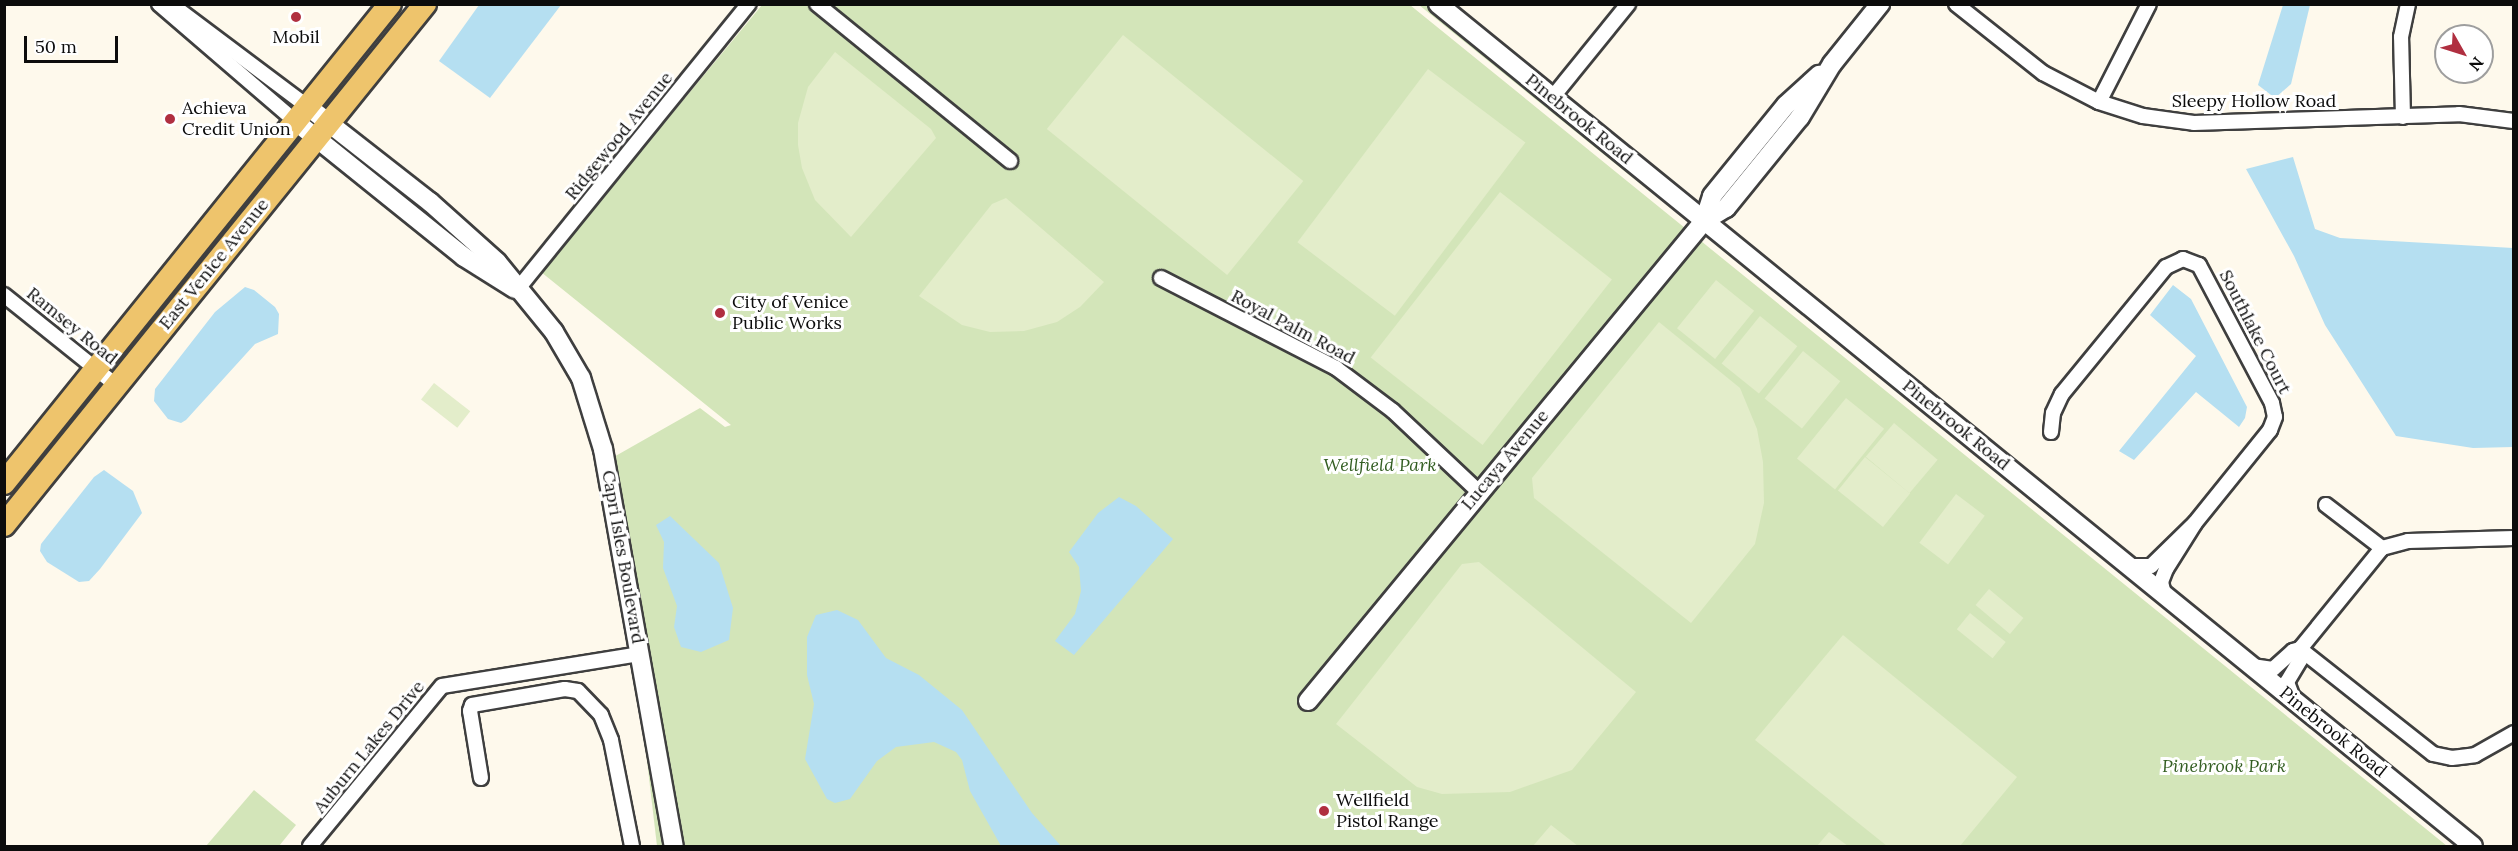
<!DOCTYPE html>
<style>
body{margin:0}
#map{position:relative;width:2518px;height:851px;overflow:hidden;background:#fef9ec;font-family:Lora,serif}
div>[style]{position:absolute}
.green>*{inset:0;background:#d3e5b9}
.forest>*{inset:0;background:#b8d499}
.pitch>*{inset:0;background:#e3edca;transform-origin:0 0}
.water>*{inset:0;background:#b5dff1}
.roads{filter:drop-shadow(2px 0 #3f3f3f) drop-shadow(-2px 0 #3f3f3f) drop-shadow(0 2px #3f3f3f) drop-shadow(0 -2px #3f3f3f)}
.minor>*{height:14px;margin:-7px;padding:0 7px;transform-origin:7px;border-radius:7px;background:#fff}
.tertiary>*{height:18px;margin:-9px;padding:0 9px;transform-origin:9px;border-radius:9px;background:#fff}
.primary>*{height:22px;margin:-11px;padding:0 11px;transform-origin:11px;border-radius:11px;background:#eec46c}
.dots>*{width:16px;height:16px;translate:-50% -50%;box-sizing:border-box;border:3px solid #fff;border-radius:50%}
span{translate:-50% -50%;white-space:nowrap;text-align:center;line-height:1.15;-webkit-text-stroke:6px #fff;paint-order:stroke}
.poi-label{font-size:18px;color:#0c0c0c}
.left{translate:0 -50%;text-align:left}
.street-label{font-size:18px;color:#0c0c0c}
.park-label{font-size:18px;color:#335e22;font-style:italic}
.frame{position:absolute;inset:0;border:6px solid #0c0c0c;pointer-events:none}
.north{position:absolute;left:2434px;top:24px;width:60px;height:60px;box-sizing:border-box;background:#fff;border:2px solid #9e9e9e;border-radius:50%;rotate:129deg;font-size:16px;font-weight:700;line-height:24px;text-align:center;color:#0c0c0c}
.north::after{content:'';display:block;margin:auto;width:21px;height:27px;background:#b02f40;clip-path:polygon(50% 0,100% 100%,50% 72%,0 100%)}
.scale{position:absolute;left:24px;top:36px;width:94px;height:27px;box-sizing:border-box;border:3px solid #0c0c0c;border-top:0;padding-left:8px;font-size:18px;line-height:21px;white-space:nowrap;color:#0c0c0c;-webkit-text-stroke:4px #fff;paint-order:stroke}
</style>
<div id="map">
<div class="green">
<div style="clip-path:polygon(762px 5px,1410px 5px,2447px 846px,681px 846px,612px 458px,700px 408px,725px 427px,731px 425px,541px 272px)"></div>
<div style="clip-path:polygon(1419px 5px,1428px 5px,1654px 195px)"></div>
<div style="clip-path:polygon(638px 684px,667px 846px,657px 846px)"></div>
<div style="clip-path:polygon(254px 790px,296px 825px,279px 846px,206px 846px)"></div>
</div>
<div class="forest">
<div style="clip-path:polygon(2261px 686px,2345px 751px,2463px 846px,2456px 846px)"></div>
</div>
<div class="pitch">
<div style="left:1123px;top:35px;width:232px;height:121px;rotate:39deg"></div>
<div style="clip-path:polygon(835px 52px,931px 129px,936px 138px,851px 237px,815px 200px,802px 168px,798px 145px,798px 123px,808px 87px)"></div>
<div style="left:1428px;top:69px;width:122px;height:217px;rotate:37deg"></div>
<div style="left:1500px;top:192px;width:142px;height:210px;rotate:38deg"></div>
<div style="clip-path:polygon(1006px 198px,1104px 282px,1080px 307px,1057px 322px,1024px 331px,990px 332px,962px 325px,919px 296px,992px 204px)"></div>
<div style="left:1716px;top:280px;width:49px;height:62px;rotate:39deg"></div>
<div style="left:1760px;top:316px;width:48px;height:61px;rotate:39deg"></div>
<div style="clip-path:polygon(1659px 322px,1740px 388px,1757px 429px,1763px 462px,1764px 503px,1755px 544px,1691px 623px,1534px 498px,1532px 478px)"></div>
<div style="left:1803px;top:351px;width:48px;height:61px;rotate:39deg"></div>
<div style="left:434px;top:383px;width:46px;height:21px;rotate:38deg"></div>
<div style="left:1846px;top:398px;width:49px;height:78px;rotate:39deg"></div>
<div style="left:1894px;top:423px;width:57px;height:44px;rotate:40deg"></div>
<div style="left:1865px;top:457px;width:58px;height:43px;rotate:39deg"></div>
<div style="left:1956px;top:494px;width:36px;height:61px;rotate:37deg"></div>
<div style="clip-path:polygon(1479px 562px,1636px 692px,1572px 770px,1510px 792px,1442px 794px,1417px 787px,1336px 724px,1462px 564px)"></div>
<div style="left:1989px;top:589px;width:45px;height:21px;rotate:40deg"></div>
<div style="left:1970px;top:613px;width:46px;height:21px;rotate:39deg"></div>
<div style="clip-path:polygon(1843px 635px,2017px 777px,1960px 846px,1887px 846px,1755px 740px)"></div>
<div style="clip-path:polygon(1551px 825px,1578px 846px,1533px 846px)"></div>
<div style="clip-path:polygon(1829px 832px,1848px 846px,1817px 846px)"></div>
</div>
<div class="water">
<div style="clip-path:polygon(479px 5px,561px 5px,490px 98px,439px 61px)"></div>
<div style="clip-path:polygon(2283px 5px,2310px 5px,2291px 84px,2275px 98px,2258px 85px)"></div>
<div style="clip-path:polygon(2293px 157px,2315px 229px,2340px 238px,2513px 248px,2513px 447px,2473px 448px,2396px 436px,2325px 325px,2294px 256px,2246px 169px)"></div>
<div style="clip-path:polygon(2173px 285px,2191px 299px,2247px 407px,2245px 418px,2239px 427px,2196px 392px,2134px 460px,2119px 451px,2196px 356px,2150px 315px)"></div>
<div style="clip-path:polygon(245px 287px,254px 290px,275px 307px,279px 314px,278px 334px,255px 344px,186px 420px,181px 423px,168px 419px,154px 401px,155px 389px,215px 312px)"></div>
<div style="clip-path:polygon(104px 470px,133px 491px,142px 513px,100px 569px,89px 581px,79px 582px,47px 562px,40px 551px,41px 544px,94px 477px)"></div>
<div style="clip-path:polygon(1119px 497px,1136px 506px,1173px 539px,1074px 655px,1055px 641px,1075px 614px,1081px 591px,1079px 567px,1069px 552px,1098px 513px)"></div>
<div style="clip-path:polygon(670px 516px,719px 563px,733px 608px,729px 640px,701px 652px,681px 647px,674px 627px,677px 606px,663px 568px,664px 542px,656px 525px)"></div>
<div style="clip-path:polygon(837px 610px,858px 620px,886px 658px,919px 675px,962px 710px,1032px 813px,1061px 846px,1001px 846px,970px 791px,962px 760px,956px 752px,934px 742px,896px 747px,877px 761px,850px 799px,835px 803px,827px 799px,805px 759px,814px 704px,807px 675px,807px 637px,816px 615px)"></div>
</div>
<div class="roads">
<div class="minor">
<div style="left:159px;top:4px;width:179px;rotate:40.7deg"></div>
<div style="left:171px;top:4px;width:170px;rotate:36.9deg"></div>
<div style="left:817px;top:4px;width:249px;rotate:39.1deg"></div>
<div style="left:1956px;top:4px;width:111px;rotate:38.4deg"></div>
<div style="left:2043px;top:73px;width:63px;rotate:27.4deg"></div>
<div style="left:2099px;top:102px;width:46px;rotate:17.7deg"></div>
<div style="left:2143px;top:116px;width:51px;rotate:7.8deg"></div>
<div style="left:2194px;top:123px;width:265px;rotate:-1.9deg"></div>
<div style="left:2459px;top:114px;width:55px;rotate:7.3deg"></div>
<div style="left:1552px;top:98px;width:121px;rotate:-51deg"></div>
<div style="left:2099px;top:102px;width:110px;rotate:-63deg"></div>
<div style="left:2403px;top:117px;width:80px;rotate:-91.4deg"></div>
<div style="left:2401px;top:37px;width:34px;rotate:-78deg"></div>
<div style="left:1161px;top:278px;width:197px;rotate:27.2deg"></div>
<div style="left:1336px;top:368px;width:71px;rotate:37deg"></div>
<div style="left:1393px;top:411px;width:118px;rotate:43.3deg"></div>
<div style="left:517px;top:290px;width:368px;rotate:-51deg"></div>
<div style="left:4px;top:295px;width:144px;rotate:38.8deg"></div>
<div style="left:2051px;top:432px;width:19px;rotate:-84deg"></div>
<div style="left:2053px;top:413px;width:21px;rotate:-65deg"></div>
<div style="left:2062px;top:394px;width:164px;rotate:-50.7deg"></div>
<div style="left:2166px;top:267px;width:19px;rotate:-25deg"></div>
<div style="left:2183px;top:259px;width:17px;rotate:21deg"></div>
<div style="left:2199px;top:265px;width:156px;rotate:62.1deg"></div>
<div style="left:2272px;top:403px;width:14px;rotate:78deg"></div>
<div style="left:2275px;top:417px;width:14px;rotate:111deg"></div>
<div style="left:2270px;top:430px;width:119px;rotate:128.9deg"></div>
<div style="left:2195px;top:523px;width:54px;rotate:122.2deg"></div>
<div style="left:2166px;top:569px;width:14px;rotate:111deg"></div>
<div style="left:2161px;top:582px;width:12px;rotate:76deg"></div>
<div style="left:2326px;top:505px;width:71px;rotate:37.5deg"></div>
<div style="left:2382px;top:548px;width:27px;rotate:-15deg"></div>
<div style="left:2408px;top:541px;width:106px;rotate:-1.6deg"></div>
<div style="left:2130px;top:566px;width:21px"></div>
<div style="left:2151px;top:566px;width:60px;rotate:-44.3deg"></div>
<div style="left:2300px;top:649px;width:169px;rotate:38.3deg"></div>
<div style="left:2433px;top:754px;width:19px;rotate:12deg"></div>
<div style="left:2452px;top:758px;width:23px;rotate:-7deg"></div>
<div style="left:2475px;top:755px;width:45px;rotate:-29.4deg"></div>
<div style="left:2252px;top:666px;width:21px;rotate:8deg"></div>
<div style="left:2273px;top:669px;width:27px;rotate:-42deg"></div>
<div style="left:2293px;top:651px;width:7px;rotate:-16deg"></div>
<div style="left:2300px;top:649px;width:130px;rotate:-50.9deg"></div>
<div style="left:2293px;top:698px;width:17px;rotate:-111deg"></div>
<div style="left:2287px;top:682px;width:26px;rotate:-59deg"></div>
<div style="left:2300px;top:660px;width:11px;rotate:-90deg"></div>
<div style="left:481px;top:778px;width:68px;rotate:-99.3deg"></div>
<div style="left:470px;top:711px;width:6px;rotate:-72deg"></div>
<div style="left:472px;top:705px;width:94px;rotate:-9.8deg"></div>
<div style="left:565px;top:689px;width:13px;rotate:9deg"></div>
<div style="left:578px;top:691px;width:33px;rotate:46deg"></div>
<div style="left:601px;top:715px;width:27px;rotate:68deg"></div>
<div style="left:611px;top:740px;width:108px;rotate:78.8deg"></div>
<div style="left:310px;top:846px;width:207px;rotate:-50.5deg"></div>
<div style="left:442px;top:686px;width:201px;rotate:-9.2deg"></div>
</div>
<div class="tertiary">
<div style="left:1438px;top:4px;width:1334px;rotate:39.13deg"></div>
<div style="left:307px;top:106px;width:156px;rotate:38deg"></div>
<div style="left:430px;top:202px;width:90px;rotate:41.8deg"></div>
<div style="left:497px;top:262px;width:90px;rotate:50.8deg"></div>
<div style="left:554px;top:332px;width:53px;rotate:59.6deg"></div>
<div style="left:581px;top:378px;width:74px;rotate:72.8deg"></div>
<div style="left:603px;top:449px;width:403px;rotate:79.9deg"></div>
<div style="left:295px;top:121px;width:217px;rotate:38.8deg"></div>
<div style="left:464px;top:257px;width:60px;rotate:32.1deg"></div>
<div style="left:1704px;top:221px;width:26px;rotate:-72deg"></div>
<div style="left:1712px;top:196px;width:117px;rotate:-50.9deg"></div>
<div style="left:1786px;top:105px;width:45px;rotate:-42.3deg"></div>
<div style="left:1308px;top:701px;width:622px;rotate:-50.48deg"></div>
<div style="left:1704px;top:221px;width:26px;rotate:-31deg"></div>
<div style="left:1726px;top:208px;width:117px;rotate:-50.9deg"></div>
<div style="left:1800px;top:117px;width:62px;rotate:-58.9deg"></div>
<div style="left:1832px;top:64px;width:77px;rotate:-51.3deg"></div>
</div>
<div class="primary">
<div style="left:4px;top:483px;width:615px;rotate:-51.14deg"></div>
<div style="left:4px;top:525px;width:670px;rotate:-51.06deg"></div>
</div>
</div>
<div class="dots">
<div style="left:296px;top:17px;background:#b02f40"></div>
<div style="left:170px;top:119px;background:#b02f40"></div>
<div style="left:720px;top:313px;background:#b02f40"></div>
<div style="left:1324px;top:811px;background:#b02f40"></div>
</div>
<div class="poi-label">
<span style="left:296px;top:37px">Mobil</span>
<span class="left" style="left:182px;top:119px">Achieva<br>Credit Union</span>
<span class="left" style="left:732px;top:313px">City of Venice<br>Public Works</span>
<span class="left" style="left:1336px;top:811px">Wellfield<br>Pistol Range</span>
</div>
<div class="street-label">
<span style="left:2254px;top:101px">Sleepy Hollow Road</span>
<span style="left:1579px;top:119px;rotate:39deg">Pinebrook Road</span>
<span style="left:619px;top:136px;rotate:-51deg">Ridgewood Avenue</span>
<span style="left:214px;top:264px;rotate:-51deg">East Venice Avenue</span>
<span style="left:72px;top:326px;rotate:39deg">Ramsey Road</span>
<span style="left:1293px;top:327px;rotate:28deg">Royal Palm Road</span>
<span style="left:2255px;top:332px;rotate:63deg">Southlake Court</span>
<span style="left:1956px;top:425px;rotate:39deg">Pinebrook Road</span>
<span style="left:1505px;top:460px;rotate:-50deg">Lucaya Avenue</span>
<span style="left:623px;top:557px;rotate:80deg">Capri Isles Boulevard</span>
<span style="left:2333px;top:732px;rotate:39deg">Pinebrook Road</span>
<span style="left:369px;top:747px;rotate:-51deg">Auburn Lakes Drive</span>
</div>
<div class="park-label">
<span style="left:1380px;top:465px">Wellfield Park</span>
<span style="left:2224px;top:766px">Pinebrook Park</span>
</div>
<div class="frame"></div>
<div class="north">N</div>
<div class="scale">50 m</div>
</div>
